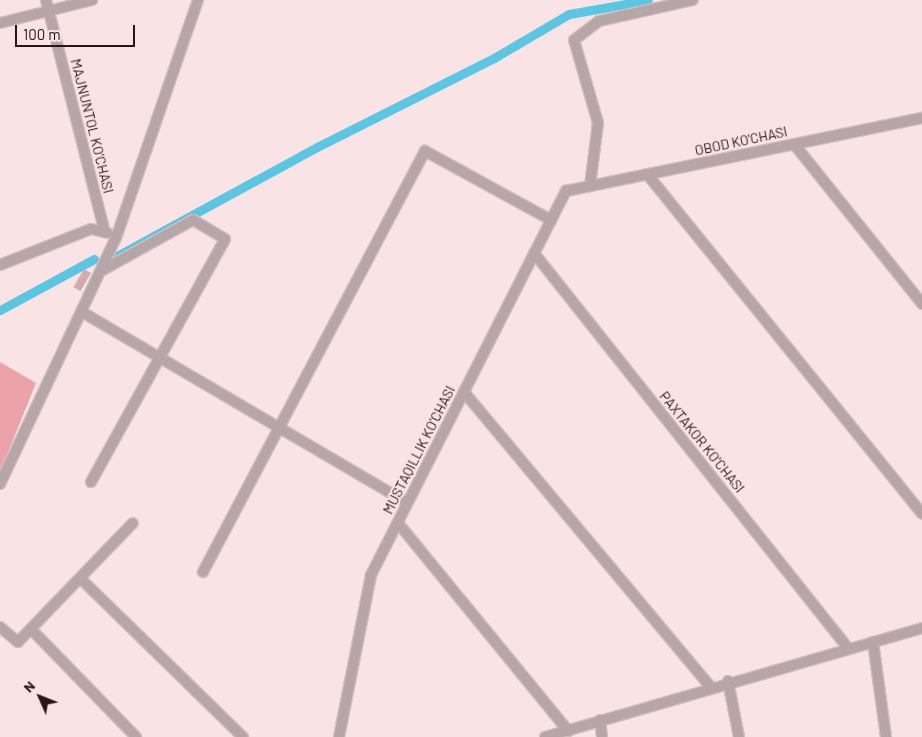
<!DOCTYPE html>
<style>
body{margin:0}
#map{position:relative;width:922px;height:737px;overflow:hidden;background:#fae3e5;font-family:Barlow,sans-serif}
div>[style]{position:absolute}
.green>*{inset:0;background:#eca2aa}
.canal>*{height:9px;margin:-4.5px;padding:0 4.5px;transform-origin:4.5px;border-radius:4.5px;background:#5ac6e2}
.building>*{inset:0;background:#d0acaf;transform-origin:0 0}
.roads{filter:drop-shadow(1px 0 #d3bec0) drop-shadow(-1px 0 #d3bec0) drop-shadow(0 1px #d3bec0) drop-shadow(0 -1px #d3bec0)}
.street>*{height:10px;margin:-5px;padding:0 5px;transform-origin:5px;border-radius:5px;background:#b7a6a8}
span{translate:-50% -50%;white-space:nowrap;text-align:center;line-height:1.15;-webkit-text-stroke:4.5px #fae3e5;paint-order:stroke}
.street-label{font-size:14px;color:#241718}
.north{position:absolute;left:15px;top:672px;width:50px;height:50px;-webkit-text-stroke:4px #fae3e5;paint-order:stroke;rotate:314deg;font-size:14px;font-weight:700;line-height:20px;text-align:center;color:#241718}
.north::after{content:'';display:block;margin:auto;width:18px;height:22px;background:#241718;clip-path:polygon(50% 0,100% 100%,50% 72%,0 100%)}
.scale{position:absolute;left:15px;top:25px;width:120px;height:22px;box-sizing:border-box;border:2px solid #241718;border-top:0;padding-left:6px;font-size:15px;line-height:18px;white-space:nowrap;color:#241718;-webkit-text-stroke:4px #fae3e5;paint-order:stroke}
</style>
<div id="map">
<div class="green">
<div style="clip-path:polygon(0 362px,36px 383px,0 472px)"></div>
</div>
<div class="canal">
<div style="left:117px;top:256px;width:228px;rotate:-28.6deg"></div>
<div style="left:317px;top:147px;width:198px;rotate:-26.7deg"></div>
<div style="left:494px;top:58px;width:87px;rotate:-30.4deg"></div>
<div style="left:569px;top:14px;width:80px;rotate:-10deg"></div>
<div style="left:0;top:310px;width:107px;rotate:-28.5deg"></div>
</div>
<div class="building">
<div style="left:84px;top:269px;width:8px;height:21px;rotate:30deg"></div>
</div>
<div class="roads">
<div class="street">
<div style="left:46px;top:0;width:237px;rotate:75.8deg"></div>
<div style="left:0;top:23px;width:95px;rotate:-14deg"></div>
<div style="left:794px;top:144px;width:205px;rotate:51.3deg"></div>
<div style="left:647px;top:174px;width:437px;rotate:51deg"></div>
<div style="left:590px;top:186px;width:64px;rotate:-82.8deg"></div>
<div style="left:598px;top:123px;width:86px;rotate:-106.1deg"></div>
<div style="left:574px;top:40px;width:31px;rotate:-37deg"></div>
<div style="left:599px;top:21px;width:96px;rotate:-12.6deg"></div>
<div style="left:534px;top:253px;width:505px;rotate:51.52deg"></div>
<div style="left:0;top:265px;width:98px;rotate:-21.6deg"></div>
<div style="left:91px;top:229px;width:17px;rotate:13deg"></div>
<div style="left:82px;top:312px;width:377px;rotate:30.4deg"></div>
<div style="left:464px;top:392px;width:383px;rotate:50.1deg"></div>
<div style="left:91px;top:482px;width:277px;rotate:-61.1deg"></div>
<div style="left:225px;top:239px;width:37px;rotate:-149deg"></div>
<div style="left:193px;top:220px;width:105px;rotate:151deg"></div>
<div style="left:0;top:484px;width:272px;rotate:-64.8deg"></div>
<div style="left:116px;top:238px;width:252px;rotate:-71deg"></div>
<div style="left:398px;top:523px;width:269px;rotate:50.7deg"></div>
<div style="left:203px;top:572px;width:476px;rotate:-62.2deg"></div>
<div style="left:425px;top:151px;width:144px;rotate:28.7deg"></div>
<div style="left:81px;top:579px;width:226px;rotate:44.3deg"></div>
<div style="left:0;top:627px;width:23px;rotate:40deg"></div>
<div style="left:18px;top:642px;width:165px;rotate:-46deg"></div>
<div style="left:31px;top:629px;width:151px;rotate:45.8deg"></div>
<div style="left:873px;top:642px;width:96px;rotate:82.2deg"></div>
<div style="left:728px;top:681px;width:57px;rotate:78.9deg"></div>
<div style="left:600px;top:720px;width:17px;rotate:83deg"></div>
<div style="left:339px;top:737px;width:165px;rotate:-78.8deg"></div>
<div style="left:371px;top:575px;width:431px;rotate:-63.1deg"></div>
<div style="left:566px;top:191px;width:363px;rotate:-11.6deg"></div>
<div style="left:545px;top:737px;width:392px;rotate:-16.1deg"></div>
</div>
</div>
<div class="street-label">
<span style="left:92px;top:126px;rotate:76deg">MAJNUNTOL KO'CHASI</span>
<span style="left:741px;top:141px;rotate:-12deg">OBOD KO'CHASI</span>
<span style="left:702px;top:442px;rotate:51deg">PAXTAKOR KO'CHASI</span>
<span style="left:419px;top:450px;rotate:-63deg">MUSTAQILLIK KO'CHASI</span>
</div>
<div class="north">N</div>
<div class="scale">100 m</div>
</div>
